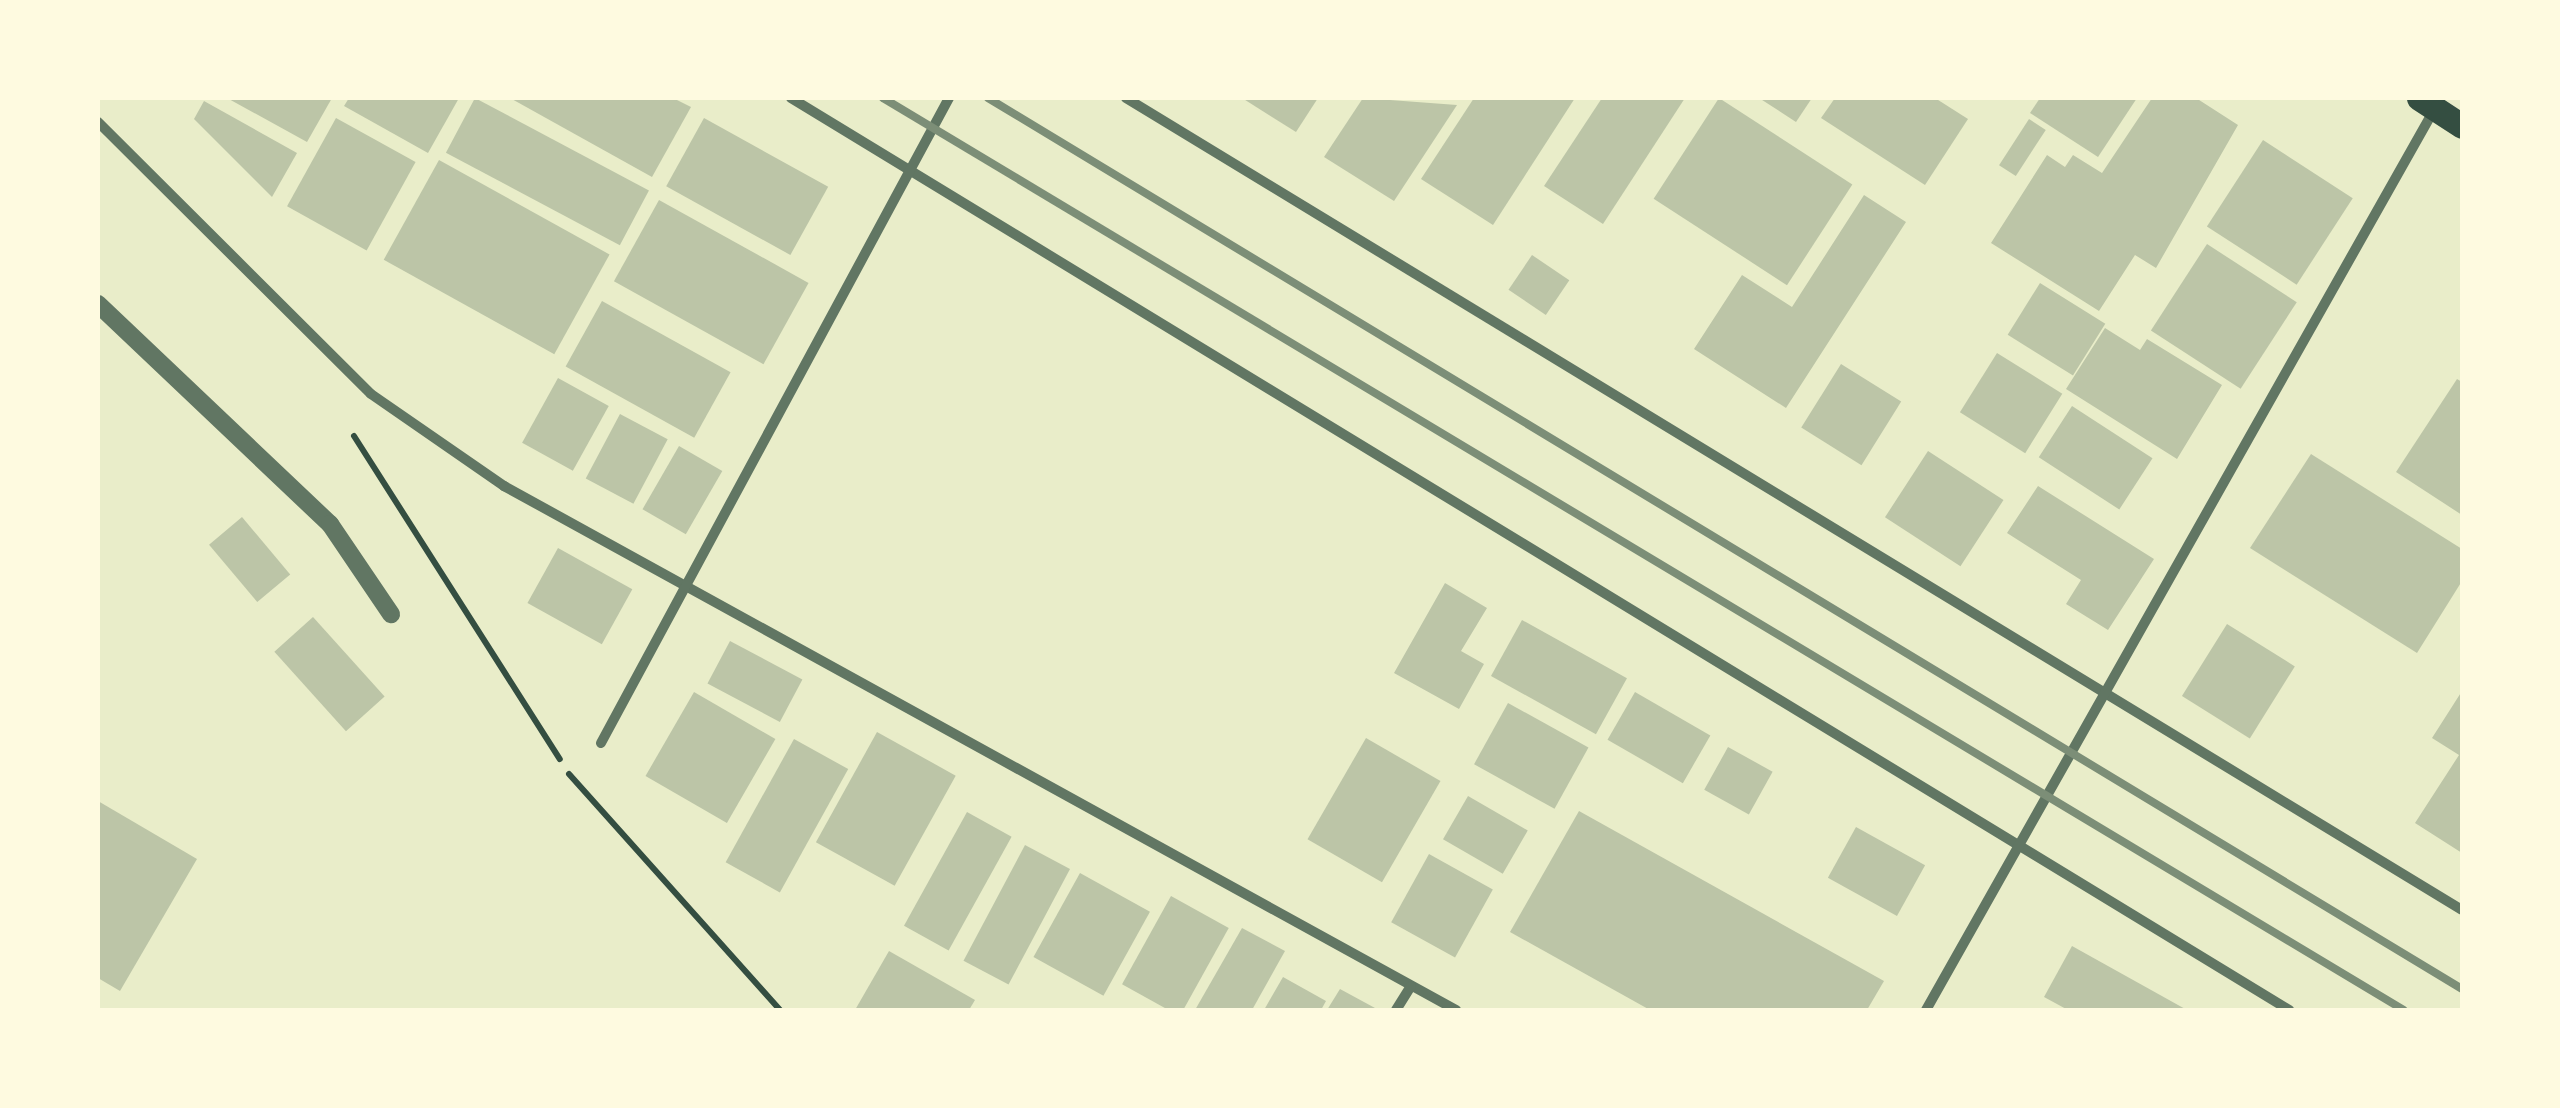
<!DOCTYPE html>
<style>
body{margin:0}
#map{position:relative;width:2560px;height:1108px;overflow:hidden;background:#e9edc9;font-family:"DM Sans",sans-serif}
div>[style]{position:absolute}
.building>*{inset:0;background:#bcc5a7;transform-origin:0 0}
.path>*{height:6px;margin:-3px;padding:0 3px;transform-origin:3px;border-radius:3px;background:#344e41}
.minor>*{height:10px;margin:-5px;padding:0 5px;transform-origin:5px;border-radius:5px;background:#617663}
.tertiary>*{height:18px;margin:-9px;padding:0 9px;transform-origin:9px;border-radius:9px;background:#617663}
.primary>*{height:25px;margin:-12.5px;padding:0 12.5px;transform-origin:12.5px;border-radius:12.5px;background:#344e41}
.rail>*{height:8px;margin:-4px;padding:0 4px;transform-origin:4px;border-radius:4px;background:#7c8e77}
span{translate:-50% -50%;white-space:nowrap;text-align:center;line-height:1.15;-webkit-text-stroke:8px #fefae0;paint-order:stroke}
.frame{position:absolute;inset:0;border:100px solid #fefae0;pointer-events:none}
</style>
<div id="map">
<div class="building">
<div style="clip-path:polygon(227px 98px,332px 98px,307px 142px)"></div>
<div style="clip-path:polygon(349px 98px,459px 98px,428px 153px,344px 106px)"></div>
<div style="left:475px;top:98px;width:197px;height:62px;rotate:28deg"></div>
<div style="clip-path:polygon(510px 98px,673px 98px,691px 107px,652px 177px)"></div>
<div style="clip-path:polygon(1242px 98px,1318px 98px,1296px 132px)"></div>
<div style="clip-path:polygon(1363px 98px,1457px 105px,1394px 201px,1324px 157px)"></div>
<div style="clip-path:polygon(1474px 98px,1575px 98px,1493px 225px,1421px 179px)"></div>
<div style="clip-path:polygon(1602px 98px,1685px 98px,1603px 224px,1544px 186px)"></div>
<div style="left:1719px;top:98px;width:159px;height:120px;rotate:33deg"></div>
<div style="clip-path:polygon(1759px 98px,1812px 98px,1796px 122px)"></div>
<div style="clip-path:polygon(1835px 98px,1935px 98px,1968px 119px,1925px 185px,1821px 118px)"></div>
<div style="clip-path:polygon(2040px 98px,2137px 98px,2098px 157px,2030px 113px)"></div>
<div style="clip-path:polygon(2152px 98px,2196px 98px,2238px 125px,2156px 268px,2135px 255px,2099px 311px,1991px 243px,2047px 155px,2065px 167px,2073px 155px,2102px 173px)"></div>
<div style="clip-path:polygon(204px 101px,297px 153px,272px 197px,194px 119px)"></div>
<div style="left:336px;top:118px;width:91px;height:101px;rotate:29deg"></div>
<div style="left:704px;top:118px;width:142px;height:78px;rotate:29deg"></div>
<div style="left:2029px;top:119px;width:20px;height:55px;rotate:33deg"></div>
<div style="left:2263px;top:140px;width:107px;height:103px;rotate:33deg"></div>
<div style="left:439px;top:160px;width:195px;height:114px;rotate:29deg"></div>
<div style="clip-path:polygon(1864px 195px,1906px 222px,1786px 408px,1694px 349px,1742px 275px,1792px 307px)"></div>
<div style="left:659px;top:200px;width:171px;height:93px;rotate:29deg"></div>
<div style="left:2207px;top:244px;width:107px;height:103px;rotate:33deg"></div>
<div style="left:1532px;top:255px;width:45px;height:42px;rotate:34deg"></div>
<div style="left:2040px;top:283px;width:77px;height:61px;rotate:32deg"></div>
<div style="left:602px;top:301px;width:147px;height:75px;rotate:29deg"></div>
<div style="clip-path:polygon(2105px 328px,2140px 350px,2147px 339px,2222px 385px,2177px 459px,2066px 389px)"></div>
<div style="left:1997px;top:353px;width:77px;height:70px;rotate:32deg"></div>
<div style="left:1841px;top:364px;width:71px;height:75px;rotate:32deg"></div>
<div style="left:558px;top:378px;width:58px;height:74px;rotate:29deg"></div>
<div style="clip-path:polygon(2457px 379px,2462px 382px,2462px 515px,2396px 472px)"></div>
<div style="left:2072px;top:406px;width:96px;height:61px;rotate:33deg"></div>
<div style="left:620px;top:414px;width:54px;height:73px;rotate:28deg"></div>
<div style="left:679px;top:446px;width:50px;height:73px;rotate:30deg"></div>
<div style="left:1928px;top:451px;width:90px;height:79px;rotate:33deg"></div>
<div style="clip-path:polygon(2311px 454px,2462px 549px,2462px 581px,2417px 653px,2250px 548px)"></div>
<div style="clip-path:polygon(2038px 486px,2154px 559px,2108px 630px,2066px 604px,2081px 580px,2007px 533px)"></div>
<div style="left:242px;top:517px;width:75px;height:43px;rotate:50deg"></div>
<div style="left:558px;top:548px;width:85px;height:63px;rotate:29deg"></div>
<div style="clip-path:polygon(1445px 583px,1487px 608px,1461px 651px,1484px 664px,1459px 709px,1394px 673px)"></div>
<div style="left:313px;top:617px;width:107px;height:52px;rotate:48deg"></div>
<div style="left:1522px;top:620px;width:120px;height:64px;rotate:29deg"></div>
<div style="left:2227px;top:624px;width:80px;height:85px;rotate:32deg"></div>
<div style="left:730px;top:641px;width:82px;height:48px;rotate:28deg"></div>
<div style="clip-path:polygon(2462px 691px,2462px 853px,2415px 823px,2459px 755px,2432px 738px)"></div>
<div style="left:694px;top:692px;width:94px;height:97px;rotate:30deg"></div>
<div style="left:1635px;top:692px;width:87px;height:55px;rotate:30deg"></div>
<div style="left:1508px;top:703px;width:92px;height:70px;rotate:29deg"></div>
<div style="left:877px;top:732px;width:90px;height:126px;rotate:29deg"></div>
<div style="left:1366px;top:738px;width:86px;height:117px;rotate:30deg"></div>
<div style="left:794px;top:739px;width:62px;height:141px;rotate:29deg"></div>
<div style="left:1728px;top:747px;width:51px;height:49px;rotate:29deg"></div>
<div style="left:1468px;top:796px;width:69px;height:50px;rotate:30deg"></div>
<div style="clip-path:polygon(98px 801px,197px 859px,120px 991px,98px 978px)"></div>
<div style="clip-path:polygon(1579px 811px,1884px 981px,1867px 1010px,1650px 1010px,1510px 932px)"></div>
<div style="left:967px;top:812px;width:51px;height:130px;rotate:29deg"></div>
<div style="left:1856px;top:827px;width:79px;height:58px;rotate:29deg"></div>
<div style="left:1025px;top:845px;width:51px;height:131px;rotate:28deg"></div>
<div style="left:1429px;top:854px;width:73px;height:78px;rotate:29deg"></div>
<div style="left:1080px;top:873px;width:80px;height:96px;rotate:29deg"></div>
<div style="left:1171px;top:896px;width:66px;height:101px;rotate:29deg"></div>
<div style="clip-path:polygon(1242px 928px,1285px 951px,1252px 1010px,1195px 1010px)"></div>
<div style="clip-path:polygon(2072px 946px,2187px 1010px,2068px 1010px,2044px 997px)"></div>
<div style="clip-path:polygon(889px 951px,975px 1000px,969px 1010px,855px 1010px)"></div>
<div style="clip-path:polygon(1283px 977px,1326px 1001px,1321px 1010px,1264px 1010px)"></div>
<div style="clip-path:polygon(1340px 989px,1375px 1008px,1374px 1010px,1327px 1010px)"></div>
</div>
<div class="path">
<div style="left:354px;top:436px;width:383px;rotate:57.5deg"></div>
<div style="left:569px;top:774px;width:317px;rotate:48.2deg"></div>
</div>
<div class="minor">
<div style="left:791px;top:98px;width:1754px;rotate:31.33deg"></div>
<div style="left:1126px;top:98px;width:1563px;rotate:31.29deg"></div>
<div style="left:98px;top:122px;width:385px;rotate:44.9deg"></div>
<div style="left:371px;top:394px;width:162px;rotate:34.7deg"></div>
<div style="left:504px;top:486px;width:1087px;rotate:28.83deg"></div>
<div style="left:601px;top:743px;width:733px;rotate:-61.65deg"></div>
<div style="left:1396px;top:1010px;width:28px;rotate:-58deg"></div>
<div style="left:1926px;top:1010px;width:1033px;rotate:-60.56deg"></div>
</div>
<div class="tertiary">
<div style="left:98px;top:304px;width:320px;rotate:43.5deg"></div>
<div style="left:330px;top:524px;width:109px;rotate:55.9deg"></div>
</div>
<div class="primary">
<div style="left:2419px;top:98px;width:51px;rotate:33.1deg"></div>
</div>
<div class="rail">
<div style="left:883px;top:98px;width:1773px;rotate:30.95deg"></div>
<div style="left:988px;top:98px;width:1722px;rotate:31.15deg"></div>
</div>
<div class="frame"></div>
</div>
